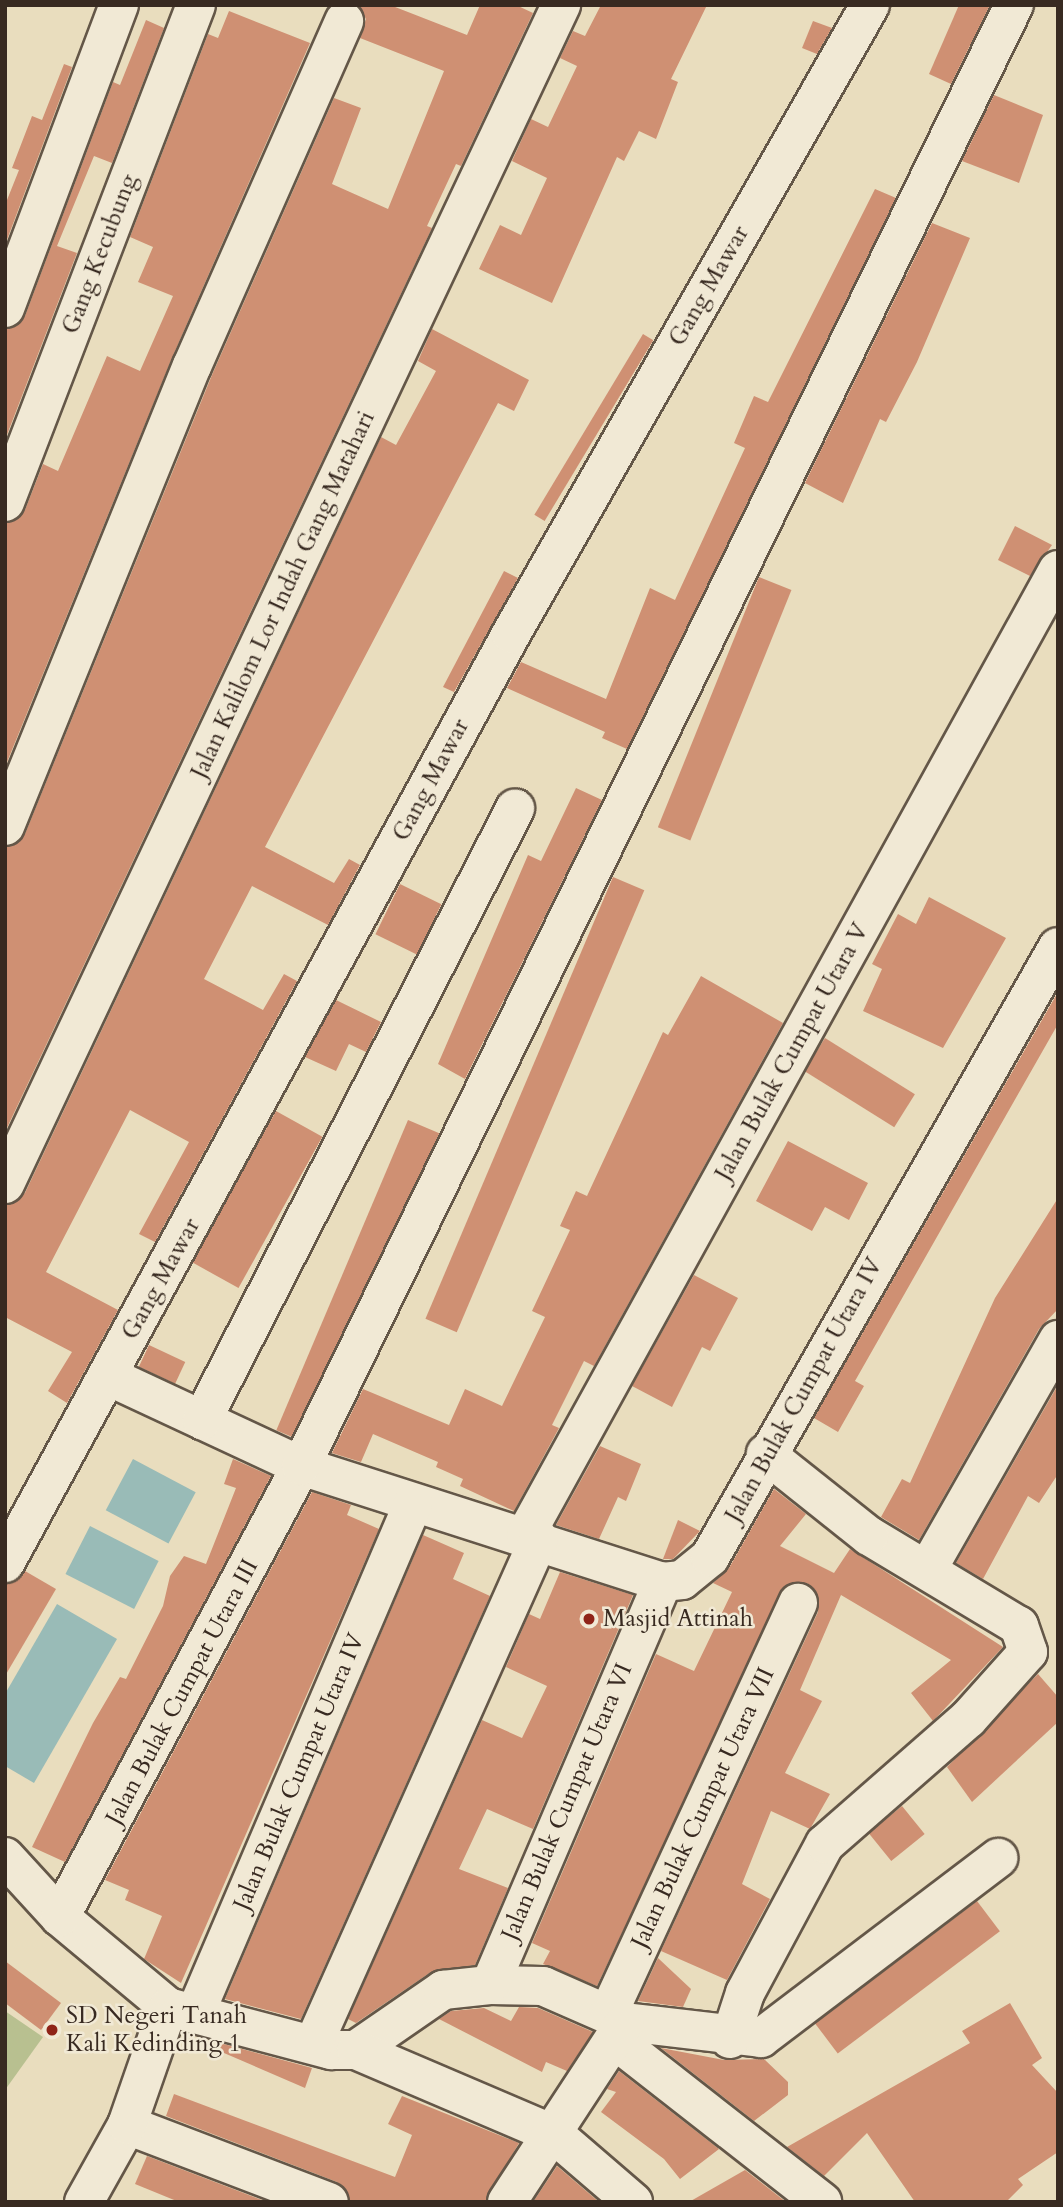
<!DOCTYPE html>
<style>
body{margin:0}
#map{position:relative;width:1063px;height:2207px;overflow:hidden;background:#e9ddbe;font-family:Cardo,serif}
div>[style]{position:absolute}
.green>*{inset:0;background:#b8c090}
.water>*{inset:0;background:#99bbb7;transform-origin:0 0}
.building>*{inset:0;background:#cf9073;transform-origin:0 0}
.roads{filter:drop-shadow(2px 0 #645748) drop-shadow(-2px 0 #645748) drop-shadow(0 2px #645748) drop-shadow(0 -2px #645748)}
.minor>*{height:38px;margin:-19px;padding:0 19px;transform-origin:19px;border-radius:19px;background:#f1e9d5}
.dots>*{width:19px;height:19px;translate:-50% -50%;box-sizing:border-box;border:4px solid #f1e9d5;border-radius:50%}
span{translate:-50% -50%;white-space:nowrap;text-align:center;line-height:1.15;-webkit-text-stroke:5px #f1e9d5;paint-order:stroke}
.street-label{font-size:24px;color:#382a21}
.poi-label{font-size:24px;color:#382a21}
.left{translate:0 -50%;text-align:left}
.frame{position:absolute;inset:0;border:7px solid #382a21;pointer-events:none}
</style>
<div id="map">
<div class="green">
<div style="clip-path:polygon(5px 2011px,43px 2037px,5px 2090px)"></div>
</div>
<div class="water">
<div style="left:133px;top:1459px;width:71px;height:58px;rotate:28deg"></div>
<div style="left:90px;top:1526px;width:77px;height:54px;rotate:27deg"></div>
<div style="clip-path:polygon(57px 1604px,117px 1639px,34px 1783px,5px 1766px,5px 1694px)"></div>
</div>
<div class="building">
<div style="clip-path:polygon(358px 5px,390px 5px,467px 35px,480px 5px,516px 5px,533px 13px,461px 166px,456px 164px,427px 226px,432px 228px,5px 1132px,5px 847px,25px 834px,212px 375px,334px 98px,361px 108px,332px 184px,388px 209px,444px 71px,360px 38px,366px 19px)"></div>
<div style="clip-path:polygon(601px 5px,707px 5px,671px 79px,678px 82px,656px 139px,639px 131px,624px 161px,617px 157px,552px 303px,479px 269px,500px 225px,521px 235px,547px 178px,512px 161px,531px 119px,548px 127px,577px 66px,560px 58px,573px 31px,585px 36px)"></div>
<div style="clip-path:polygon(959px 5px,990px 5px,951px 84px,929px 74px)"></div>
<div style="clip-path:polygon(229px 11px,310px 43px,172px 358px,5px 767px,5px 523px,25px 510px,43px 464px,58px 471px,107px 356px,140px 371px,173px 296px,138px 282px,153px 247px,130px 237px,208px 34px,218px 38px)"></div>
<div style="clip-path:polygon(146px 20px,164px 28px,112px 163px,94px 156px,57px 246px,77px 253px,5px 440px,5px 329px,25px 316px,113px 82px,120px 85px)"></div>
<div style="clip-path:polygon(813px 21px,832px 28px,817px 54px,802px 48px)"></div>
<div style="clip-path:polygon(64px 64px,72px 67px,5px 245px,5px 205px,19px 170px,12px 168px,32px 116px,42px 120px)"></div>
<div style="clip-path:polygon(994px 95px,1043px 115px,1019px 183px,962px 161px)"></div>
<div style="clip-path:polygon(875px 189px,896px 198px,627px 749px,602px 738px,605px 732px,507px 688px,521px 662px,606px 699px,650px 588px,675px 600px,745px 448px,734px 443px,754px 396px,768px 402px)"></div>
<div style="clip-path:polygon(932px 223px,970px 238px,917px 362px,886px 422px,880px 419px,843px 503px,805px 483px)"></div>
<div style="clip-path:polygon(432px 329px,529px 380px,514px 411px,498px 403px,265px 847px,334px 883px,349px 859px,360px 865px,328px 925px,252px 886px,204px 979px,263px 1010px,284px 974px,297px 981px,155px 1242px,139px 1234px,189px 1142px,130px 1110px,46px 1272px,118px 1310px,67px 1403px,48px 1391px,72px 1352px,5px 1317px,5px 1206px,25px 1193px,381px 437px,396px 445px,436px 371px,418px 361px)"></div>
<div style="left:643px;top:334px;width:12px;height:211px;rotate:31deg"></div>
<div style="clip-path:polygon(1015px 526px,1052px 545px,1030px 576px,998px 560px)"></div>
<div style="clip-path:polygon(504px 571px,518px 578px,454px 692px,443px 687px)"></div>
<div style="left:759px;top:577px;width:35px;height:270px;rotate:22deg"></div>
<div style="clip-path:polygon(576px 788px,602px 800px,465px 1079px,438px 1064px,528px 855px,541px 861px)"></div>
<div style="left:613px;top:877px;width:34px;height:480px;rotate:23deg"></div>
<div style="left:400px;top:884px;width:46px;height:56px;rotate:26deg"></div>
<div style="clip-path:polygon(929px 897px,1006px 938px,943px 1048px,863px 1011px,882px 969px,872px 964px,898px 914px,916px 924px)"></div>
<div style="clip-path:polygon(701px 976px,783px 1023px,594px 1366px,584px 1361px,552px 1425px,559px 1428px,514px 1511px,460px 1486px,463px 1479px,436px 1467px,438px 1462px,373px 1434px,361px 1462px,332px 1453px,363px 1389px,449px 1425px,465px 1389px,502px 1406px,545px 1317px,532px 1311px,570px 1230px,560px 1226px,576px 1191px,587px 1196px,663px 1032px,668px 1035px)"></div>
<div style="clip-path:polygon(1058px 992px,1058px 1024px,855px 1381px,864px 1386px,838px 1432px,814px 1418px)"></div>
<div style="clip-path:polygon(336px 1000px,381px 1022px,366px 1052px,349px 1044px,336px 1071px,305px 1057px)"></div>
<div style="left:825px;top:1038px;width:106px;height:39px;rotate:32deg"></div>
<div style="left:276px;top:1111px;width:53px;height:173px;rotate:29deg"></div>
<div style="left:408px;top:1120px;width:34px;height:337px;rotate:23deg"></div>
<div style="clip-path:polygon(788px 1141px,868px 1183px,849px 1220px,825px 1207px,812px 1231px,756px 1201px)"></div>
<div style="clip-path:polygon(1058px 1198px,1058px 1309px,1039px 1329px,919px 1540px,881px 1517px,902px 1479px,910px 1483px,995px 1298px)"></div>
<div style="clip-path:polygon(694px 1275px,738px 1298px,710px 1351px,702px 1347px,672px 1407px,632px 1386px)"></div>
<div style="left:149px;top:1345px;width:40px;height:24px;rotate:25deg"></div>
<div style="clip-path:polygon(1058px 1385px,1058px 1474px,1039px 1503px,1028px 1496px,983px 1579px,956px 1563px)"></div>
<div style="clip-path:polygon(600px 1446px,641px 1464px,626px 1501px,618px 1497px,599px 1539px,556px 1525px)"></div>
<div style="clip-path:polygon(233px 1459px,271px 1476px,65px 1862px,32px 1847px,93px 1723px,120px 1677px,126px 1679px,163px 1606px,170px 1576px,184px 1556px,206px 1564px,236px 1488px,224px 1484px)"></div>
<div style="clip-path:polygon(774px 1489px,806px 1514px,780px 1546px,834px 1573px,850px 1549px,1003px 1647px,933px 1721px,911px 1693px,951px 1660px,841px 1595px,800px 1690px,822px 1701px,785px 1773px,830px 1794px,810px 1829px,771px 1811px,742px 1884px,770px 1899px,727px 1980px,661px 1951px,818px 1612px,815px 1590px,807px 1583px,786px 1585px,597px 1986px,543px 1964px,550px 1951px,532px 1943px,656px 1654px,694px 1671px,732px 1592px,713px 1583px,729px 1568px)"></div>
<div style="clip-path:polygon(312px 1492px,351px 1505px,347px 1515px,379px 1529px,181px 1983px,144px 1959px,162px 1916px,125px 1900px,129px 1890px,105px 1880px)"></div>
<div style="clip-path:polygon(678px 1520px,700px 1531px,673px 1559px,663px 1559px)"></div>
<div style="clip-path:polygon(423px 1535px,464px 1553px,453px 1579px,490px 1596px,301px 2019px,225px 1999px)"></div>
<div style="clip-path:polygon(25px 1571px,56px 1589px,5px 1676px,5px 1585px)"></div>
<div style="clip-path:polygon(560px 1572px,633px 1595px,533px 1829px,487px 1809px,459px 1869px,508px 1888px,475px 1965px,431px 1972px,356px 2023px,348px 2019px,482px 1720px,522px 1738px,547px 1686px,506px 1667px,529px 1614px,540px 1619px)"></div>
<div style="clip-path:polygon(1038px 1674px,1058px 1697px,1058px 1722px,972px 1802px,947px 1767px)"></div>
<div style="left:902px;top:1806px;width:36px;height:43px;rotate:51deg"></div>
<div style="left:977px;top:1901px;width:38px;height:203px;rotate:53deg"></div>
<div style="clip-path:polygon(658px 1958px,691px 1989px,683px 2007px,638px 2001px)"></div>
<div style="clip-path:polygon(5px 1961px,61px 2003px,41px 2030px,5px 2003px)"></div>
<div style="clip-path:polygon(1010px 2003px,1042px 2058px,1032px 2065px,1058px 2093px,1058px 2152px,1018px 2179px,1023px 2185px,1006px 2202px,915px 2202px,867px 2133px,824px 2176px,787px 2147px,970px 2043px,962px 2031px)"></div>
<div style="clip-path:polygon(519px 2007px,538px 2008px,593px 2032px,567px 2071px,546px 2062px,542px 2072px,439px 2019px,451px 2011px,484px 2008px,511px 2021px)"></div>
<div style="clip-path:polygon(220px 2043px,312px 2068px,305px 2088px,217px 2050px)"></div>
<div style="clip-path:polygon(661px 2048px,724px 2060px,764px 2059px,788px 2082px,788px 2095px,754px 2121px)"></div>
<div style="clip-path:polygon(619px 2071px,719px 2149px,680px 2179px,664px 2159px,601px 2112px,616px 2092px,607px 2089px)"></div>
<div style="clip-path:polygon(174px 2094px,395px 2177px,412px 2135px,388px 2124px,402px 2096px,519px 2143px,485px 2202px,350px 2202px,337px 2182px,166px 2116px)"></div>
<div style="clip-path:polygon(147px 2156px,267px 2202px,179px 2202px,135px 2184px)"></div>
<div style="clip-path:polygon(557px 2166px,599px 2202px,533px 2202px)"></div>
<div style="clip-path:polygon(745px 2170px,786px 2202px,689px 2202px)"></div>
</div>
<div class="roads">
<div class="minor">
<div style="left:5px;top:308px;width:324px;rotate:-69.4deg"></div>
<div style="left:5px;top:502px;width:532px;rotate:-68.98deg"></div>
<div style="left:5px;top:826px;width:497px;rotate:-67.9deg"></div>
<div style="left:192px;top:366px;width:377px;rotate:-66.2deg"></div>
<div style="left:5px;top:1184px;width:1304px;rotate:-64.75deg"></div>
<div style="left:108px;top:1376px;width:213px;rotate:25deg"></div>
<div style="left:301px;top:1466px;width:380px;rotate:17.8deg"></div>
<div style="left:663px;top:1582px;width:19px;rotate:-6deg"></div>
<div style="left:682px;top:1580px;width:36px;rotate:-39deg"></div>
<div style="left:710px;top:1557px;width:702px;rotate:-60.3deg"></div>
<div style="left:202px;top:1420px;width:687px;rotate:-62.88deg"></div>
<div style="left:526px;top:1534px;width:1101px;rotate:-61.11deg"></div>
<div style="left:5px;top:1563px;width:1058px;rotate:-61.42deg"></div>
<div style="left:511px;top:634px;width:724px;rotate:-60.28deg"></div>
<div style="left:927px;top:1570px;width:265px;rotate:-60.3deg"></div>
<div style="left:5px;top:1857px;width:81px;rotate:47.5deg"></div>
<div style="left:60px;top:1917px;width:141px;rotate:39.8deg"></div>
<div style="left:168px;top:2007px;width:169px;rotate:14.8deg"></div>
<div style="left:331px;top:2050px;width:25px"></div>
<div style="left:356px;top:2050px;width:106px;rotate:-34.6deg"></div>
<div style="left:443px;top:1990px;width:47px;rotate:-6.1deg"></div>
<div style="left:490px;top:1985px;width:53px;rotate:1.1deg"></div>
<div style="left:543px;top:1986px;width:90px;rotate:23.7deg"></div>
<div style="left:625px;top:2022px;width:137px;rotate:6.7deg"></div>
<div style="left:761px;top:2038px;width:298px;rotate:-37.2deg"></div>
<div style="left:60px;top:1917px;width:511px;rotate:-61.88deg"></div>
<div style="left:301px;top:1466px;width:1626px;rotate:-63.99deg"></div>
<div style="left:490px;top:1985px;width:439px;rotate:-66.8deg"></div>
<div style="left:195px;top:2014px;width:555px;rotate:-66.86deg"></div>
<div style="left:608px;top:2014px;width:453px;rotate:-65.2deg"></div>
<div style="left:730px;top:2039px;width:48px;rotate:-71.9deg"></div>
<div style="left:745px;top:1993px;width:169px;rotate:-61.8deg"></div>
<div style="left:825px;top:1844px;width:190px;rotate:-41.2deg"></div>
<div style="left:968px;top:1719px;width:90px;rotate:-48.2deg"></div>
<div style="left:1028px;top:1652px;width:28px;rotate:-109deg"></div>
<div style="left:1019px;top:1626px;width:175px;rotate:-149deg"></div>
<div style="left:869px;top:1536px;width:132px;rotate:-141.5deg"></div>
<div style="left:615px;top:2040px;width:263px;rotate:38deg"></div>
<div style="left:314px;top:2043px;width:552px;rotate:-65.94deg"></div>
<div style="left:356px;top:2050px;width:216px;rotate:23.1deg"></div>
<div style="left:555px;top:2135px;width:103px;rotate:40.7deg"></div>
<div style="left:127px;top:2125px;width:216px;rotate:20.9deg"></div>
<div style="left:84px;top:2202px;width:88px;rotate:-60.8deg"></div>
<div style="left:127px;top:2125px;width:125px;rotate:-70.8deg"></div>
<div style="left:507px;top:2202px;width:215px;rotate:-56.8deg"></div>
</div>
</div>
<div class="dots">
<div style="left:589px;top:1619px;background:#8f2418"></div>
<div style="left:52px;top:2030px;background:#8f2418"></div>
</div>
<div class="street-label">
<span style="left:100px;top:254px;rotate:-69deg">Gang Kecubung</span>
<span style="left:709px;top:286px;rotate:-60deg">Gang Mawar</span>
<span style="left:283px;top:595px;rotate:-65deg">Jalan Kalilom Lor Indah Gang Matahari</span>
<span style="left:431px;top:780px;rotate:-62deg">Gang Mawar</span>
<span style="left:792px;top:1052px;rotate:-61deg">Jalan Bulak Cumpat Utara V</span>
<span style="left:161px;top:1279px;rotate:-61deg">Gang Mawar</span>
<span style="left:804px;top:1390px;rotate:-61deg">Jalan Bulak Cumpat Utara IV</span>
<span style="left:182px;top:1692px;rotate:-62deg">Jalan Bulak Cumpat Utara III</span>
<span style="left:299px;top:1772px;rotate:-67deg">Jalan Bulak Cumpat Utara IV</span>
<span style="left:567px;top:1802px;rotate:-67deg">Jalan Bulak Cumpat Utara VI</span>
<span style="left:703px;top:1808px;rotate:-65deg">Jalan Bulak Cumpat Utara VII</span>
</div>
<div class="poi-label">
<span class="left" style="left:603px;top:1619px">Masjid Attinah</span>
<span class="left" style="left:66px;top:2030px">SD Negeri Tanah<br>Kali Kedinding 1</span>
</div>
<div class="frame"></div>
</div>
